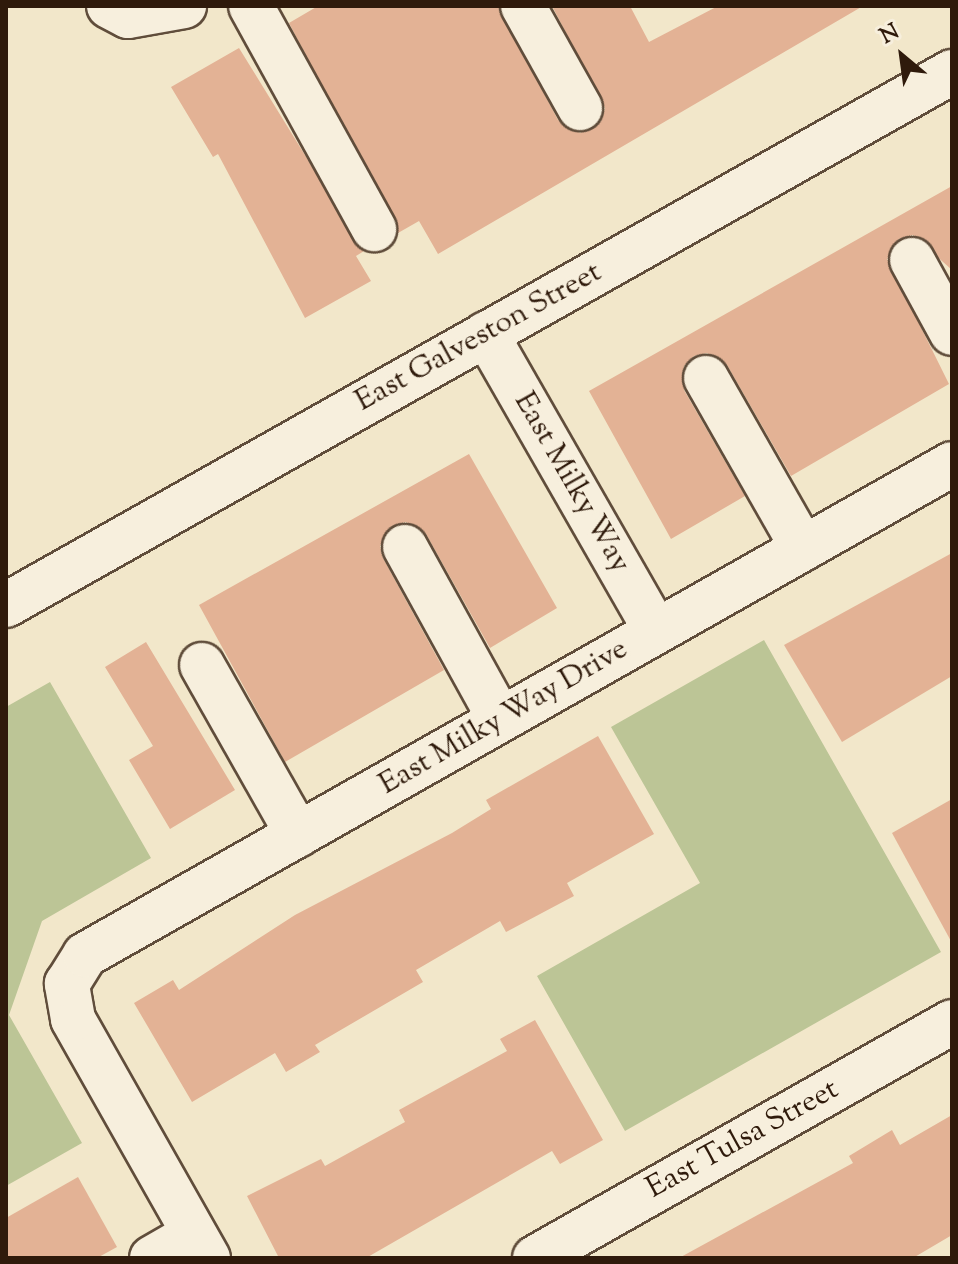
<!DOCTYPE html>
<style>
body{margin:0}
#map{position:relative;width:958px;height:1264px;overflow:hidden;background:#f2e7ca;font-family:"Sorts Mill Goudy",serif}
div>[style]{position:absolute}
.green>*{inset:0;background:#bcc596}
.building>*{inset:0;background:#e3b295}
.roads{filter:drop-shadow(2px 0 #604d3b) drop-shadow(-2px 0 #604d3b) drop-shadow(0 2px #604d3b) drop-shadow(0 -2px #604d3b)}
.minor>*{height:44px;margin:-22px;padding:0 22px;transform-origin:22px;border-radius:22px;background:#f7efdd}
span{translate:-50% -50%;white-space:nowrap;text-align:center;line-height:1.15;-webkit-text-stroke:7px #f7efdd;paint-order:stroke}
.street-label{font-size:30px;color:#2f1a0b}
.frame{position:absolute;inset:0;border:8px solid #2f1a0b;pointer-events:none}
.north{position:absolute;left:862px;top:16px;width:80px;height:80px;-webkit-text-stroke:6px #f7efdd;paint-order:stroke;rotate:331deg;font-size:22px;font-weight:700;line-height:32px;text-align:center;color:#2f1a0b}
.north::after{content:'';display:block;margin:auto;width:28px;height:36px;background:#2f1a0b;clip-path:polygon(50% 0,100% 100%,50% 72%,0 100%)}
</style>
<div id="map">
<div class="green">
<div style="clip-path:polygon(764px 640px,941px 952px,625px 1131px,537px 976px,700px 883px,611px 727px)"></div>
<div style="clip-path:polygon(50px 682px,151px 858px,42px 921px,9px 1015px,82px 1143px,6px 1186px,6px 707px)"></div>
</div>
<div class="building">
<div style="clip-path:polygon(318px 6px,498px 6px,558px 120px,580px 133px,601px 121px,605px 108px,552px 6px,630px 6px,649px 42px,718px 6px,863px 6px,438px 254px,419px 221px,398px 233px,289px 23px)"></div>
<div style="clip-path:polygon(239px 48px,364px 251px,356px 256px,371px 281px,305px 318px,218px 154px,213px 157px,171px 87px)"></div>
<div style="clip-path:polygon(952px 186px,952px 270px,913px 235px,899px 239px,887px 259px,949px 384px,791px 476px,727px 365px,707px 353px,694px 356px,684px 366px,684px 390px,745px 496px,671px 539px,589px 391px)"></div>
<div style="clip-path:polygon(469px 454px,557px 608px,490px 648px,426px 534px,406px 522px,392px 526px,380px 546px,383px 558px,444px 670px,285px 762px,199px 605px)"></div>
<div style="clip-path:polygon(952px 553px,952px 676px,842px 742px,784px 645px)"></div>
<div style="clip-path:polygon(146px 642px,235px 790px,170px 829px,129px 760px,153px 746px,105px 667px)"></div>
<div style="clip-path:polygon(598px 736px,654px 834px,567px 883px,574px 896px,506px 932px,500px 921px,416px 970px,423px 982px,315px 1045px,320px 1052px,286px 1072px,275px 1053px,192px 1102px,134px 1003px,173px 980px,179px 990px,295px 915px,452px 833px,491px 809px,486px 800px)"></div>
<div style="clip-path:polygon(952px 799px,952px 943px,892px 833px)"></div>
<div style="clip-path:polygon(535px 1020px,603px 1140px,560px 1164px,552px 1151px,366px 1258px,279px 1258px,247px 1196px,321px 1159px,325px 1166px,405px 1122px,399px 1110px,507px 1051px,500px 1039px)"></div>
<div style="clip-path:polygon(952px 1115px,952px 1235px,913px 1258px,679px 1258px,853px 1163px,849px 1156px,892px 1130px,900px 1145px)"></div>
<div style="clip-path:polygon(78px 1177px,117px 1247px,97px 1258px,6px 1258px,6px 1218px)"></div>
</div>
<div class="roads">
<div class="minor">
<div style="left:109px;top:6px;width:21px;rotate:28deg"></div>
<div style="left:128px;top:16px;width:57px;rotate:-10.1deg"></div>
<div style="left:251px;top:6px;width:255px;rotate:61.1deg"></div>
<div style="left:523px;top:6px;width:117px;rotate:60.8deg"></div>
<div style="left:912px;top:260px;width:83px;rotate:61.3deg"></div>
<div style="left:486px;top:334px;width:342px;rotate:60.2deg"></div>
<div style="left:706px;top:378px;width:196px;rotate:60.3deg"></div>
<div style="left:405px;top:547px;width:196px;rotate:61.1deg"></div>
<div style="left:6px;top:605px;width:1086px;rotate:-29.4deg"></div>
<div style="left:202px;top:665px;width:195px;rotate:60.5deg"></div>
<div style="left:152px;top:1258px;width:48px;rotate:-29.7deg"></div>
<div style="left:208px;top:1258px;width:274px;rotate:-119.5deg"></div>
<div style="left:73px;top:1019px;width:36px;rotate:-100deg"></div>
<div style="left:67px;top:984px;width:34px;rotate:-58deg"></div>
<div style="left:85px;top:955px;width:996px;rotate:-29.52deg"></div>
<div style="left:535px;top:1258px;width:479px;rotate:-29.5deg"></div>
</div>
</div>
<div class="street-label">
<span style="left:479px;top:338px;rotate:-29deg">East Galveston Street</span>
<span style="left:571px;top:483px;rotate:60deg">East Milky Way</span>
<span style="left:504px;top:718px;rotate:-30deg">East Milky Way Drive</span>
<span style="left:743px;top:1140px;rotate:-29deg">East Tulsa Street</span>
</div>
<div class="frame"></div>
<div class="north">N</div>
</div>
